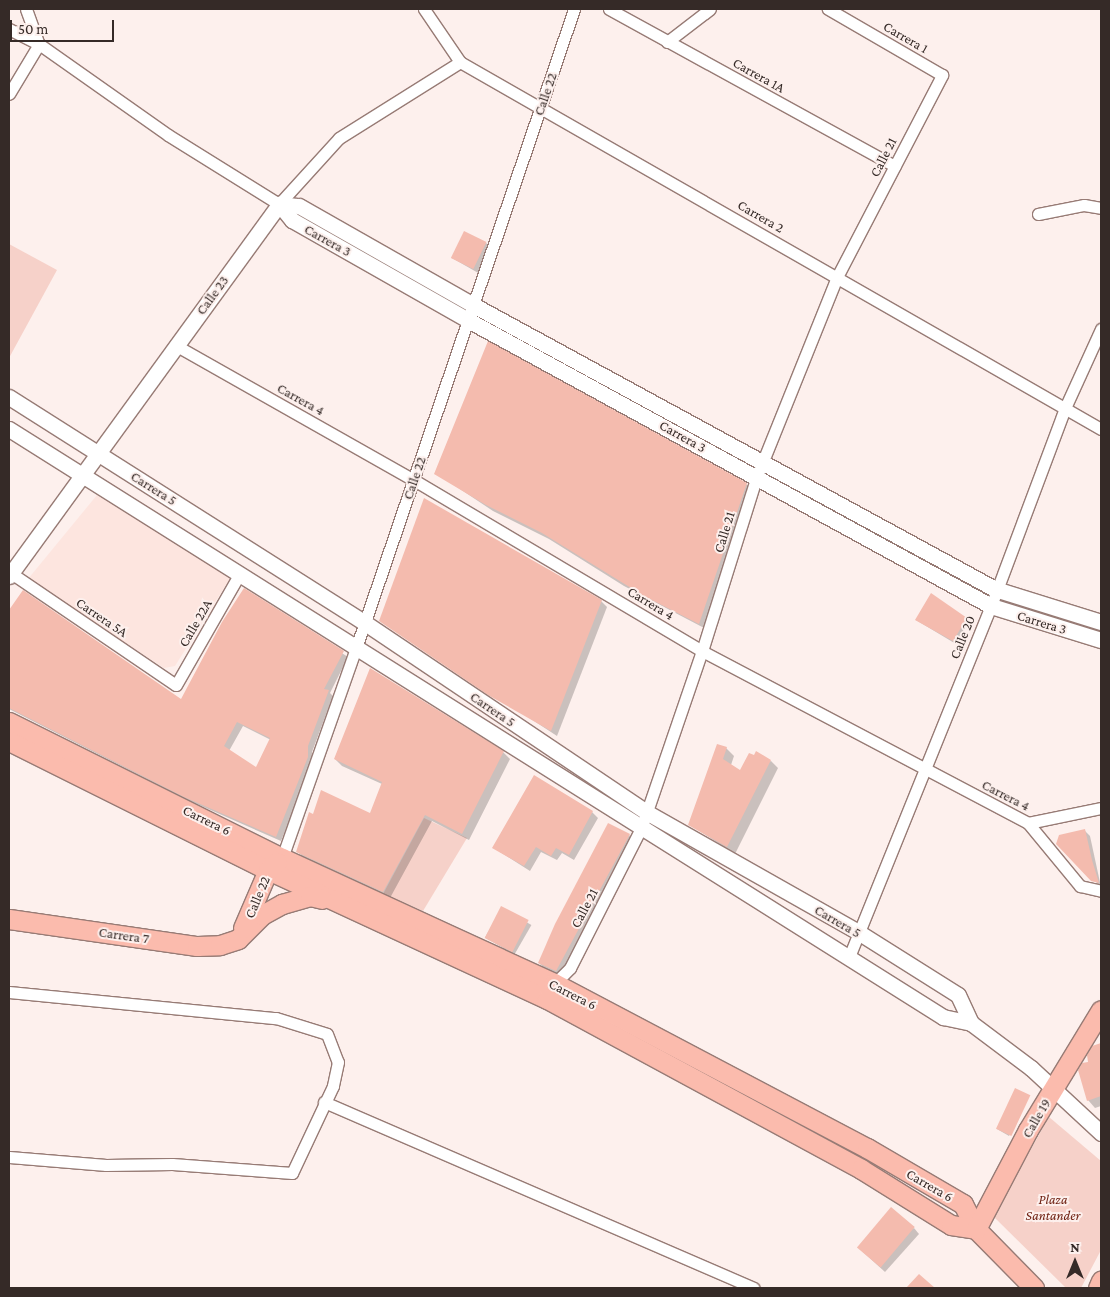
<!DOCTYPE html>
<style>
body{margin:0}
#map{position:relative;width:1110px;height:1297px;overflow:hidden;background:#fdf0ed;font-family:"Crimson Pro",serif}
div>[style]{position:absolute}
.built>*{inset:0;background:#fde5df}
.green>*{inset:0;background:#f6d1c9}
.shadow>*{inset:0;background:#0003;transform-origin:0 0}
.building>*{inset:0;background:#f4bbae;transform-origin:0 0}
.roads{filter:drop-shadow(1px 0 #977b75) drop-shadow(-1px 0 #977b75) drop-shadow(0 1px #977b75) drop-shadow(0 -1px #977b75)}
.minor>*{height:11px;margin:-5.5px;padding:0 5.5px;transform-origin:5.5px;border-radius:5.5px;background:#fff}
.tertiary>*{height:15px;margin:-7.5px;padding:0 7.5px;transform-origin:7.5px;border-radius:7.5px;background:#fff}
.primary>*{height:19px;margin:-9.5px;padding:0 9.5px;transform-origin:9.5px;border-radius:9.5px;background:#fbbbad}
span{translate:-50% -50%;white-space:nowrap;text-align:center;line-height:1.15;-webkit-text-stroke:4px #fdf0ed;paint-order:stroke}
.street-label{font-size:14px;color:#352a27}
.park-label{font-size:14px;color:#6d1e0f;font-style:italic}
.frame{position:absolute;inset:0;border:10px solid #352a27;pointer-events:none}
.north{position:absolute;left:1050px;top:1237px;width:50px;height:50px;-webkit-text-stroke:4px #fdf0ed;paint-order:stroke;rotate:0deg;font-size:14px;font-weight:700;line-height:20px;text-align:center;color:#352a27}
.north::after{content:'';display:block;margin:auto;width:18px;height:22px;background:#352a27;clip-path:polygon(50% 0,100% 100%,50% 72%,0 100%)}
.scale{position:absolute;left:10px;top:20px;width:104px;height:22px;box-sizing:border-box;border:2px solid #352a27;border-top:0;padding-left:6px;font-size:15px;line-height:18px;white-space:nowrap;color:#352a27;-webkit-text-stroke:4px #fdf0ed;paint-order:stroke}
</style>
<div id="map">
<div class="built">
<div style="clip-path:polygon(97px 495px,231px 577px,175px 666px,164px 668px,28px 579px)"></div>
</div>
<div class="green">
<div style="clip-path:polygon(9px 244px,57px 270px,9px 358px)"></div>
<div style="clip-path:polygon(424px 818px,467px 838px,423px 911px,383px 894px)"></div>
<div style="clip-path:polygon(1049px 1117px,1101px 1161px,1101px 1250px,1081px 1288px,1066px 1288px,993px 1216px)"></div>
</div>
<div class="shadow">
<div style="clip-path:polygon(486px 243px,490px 246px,480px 274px,452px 258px)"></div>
<div style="clip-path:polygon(436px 473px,746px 484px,752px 490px,706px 629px,624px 586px,549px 539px,493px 511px)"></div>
<div style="clip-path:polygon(evenodd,244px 590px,348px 657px,330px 693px,333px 696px,312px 752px,313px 763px,281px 841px,190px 801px,9px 709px,9px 611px,23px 592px,182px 701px,244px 590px,243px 726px,271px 740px,256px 769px,229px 751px,243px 726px)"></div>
<div style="clip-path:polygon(931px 594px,969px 622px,956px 644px,916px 620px)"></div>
<div style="clip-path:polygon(601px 601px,607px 607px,557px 736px,381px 621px)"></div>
<div style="clip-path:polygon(726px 748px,734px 756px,731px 765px,741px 772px,771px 761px,778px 768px,735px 854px,689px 824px)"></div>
<div style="clip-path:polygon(503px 752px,510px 759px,469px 840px,432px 821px,390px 898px,305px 859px,298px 852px,370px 815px,382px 784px,342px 766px,335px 759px)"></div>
<div style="clip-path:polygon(592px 812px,598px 818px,574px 860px,562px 853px,557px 860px,541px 852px,530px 871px,494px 848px)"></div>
<div style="clip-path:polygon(1084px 830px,1090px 836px,1101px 887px,1058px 843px)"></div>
<div style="clip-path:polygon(629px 835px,634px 840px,561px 975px,544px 968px,539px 963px)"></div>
<div style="left:502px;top:908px;width:34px;height:34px;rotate:30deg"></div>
<div style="clip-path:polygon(1101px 1045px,1101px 1106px,1095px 1108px,1088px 1100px,1089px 1063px,1093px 1047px)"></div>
<div style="clip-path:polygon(1029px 1096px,1009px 1136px,997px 1129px)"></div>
<div style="clip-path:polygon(914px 1228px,919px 1234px,885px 1272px,863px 1252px)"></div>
</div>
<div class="building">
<div style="left:464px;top:231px;width:25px;height:30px;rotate:26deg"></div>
<div style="clip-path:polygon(488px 341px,747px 483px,699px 624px,644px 596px,542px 533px,486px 505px,434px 474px)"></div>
<div style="clip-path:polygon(424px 498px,602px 600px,551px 731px,488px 695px,379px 621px)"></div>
<div style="clip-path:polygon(evenodd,244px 588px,344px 651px,324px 689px,329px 690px,308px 746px,308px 757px,276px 837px,184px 797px,9px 708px,9px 610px,23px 590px,181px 699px,222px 622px,244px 588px,237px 722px,270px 738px,256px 767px,224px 746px,237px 722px)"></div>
<div style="clip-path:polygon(931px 593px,967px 618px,953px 641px,915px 620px)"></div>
<div style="clip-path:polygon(370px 668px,504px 751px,462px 834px,425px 815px,383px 892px,296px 852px,309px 812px,313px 814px,321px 790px,370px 813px,382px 782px,334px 759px)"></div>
<div style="clip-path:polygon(717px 744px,727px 747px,723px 759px,740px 770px,749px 753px,754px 755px,756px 751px,771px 760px,727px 847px,688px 825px)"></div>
<div style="clip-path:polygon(534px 775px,593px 811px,569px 855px,556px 848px,551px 856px,536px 847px,524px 866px,492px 848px)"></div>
<div style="clip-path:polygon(608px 823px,630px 834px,556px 971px,538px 963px,555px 924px)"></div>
<div style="clip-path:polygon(1085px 829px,1092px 860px,1099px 883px,1091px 881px,1056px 844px,1059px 835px)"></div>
<div style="left:501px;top:906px;width:31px;height:36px;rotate:27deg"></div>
<div style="clip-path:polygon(1101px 1043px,1101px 1096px,1087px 1101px,1078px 1070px,1082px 1063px,1088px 1062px,1087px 1055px,1092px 1046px)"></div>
<div style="left:1015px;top:1088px;width:17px;height:45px;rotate:25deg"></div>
<div style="left:891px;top:1207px;width:31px;height:53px;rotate:40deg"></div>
<div style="clip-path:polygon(919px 1274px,935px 1288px,906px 1288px)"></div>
</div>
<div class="roads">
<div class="minor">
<div style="left:26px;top:9px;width:37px;rotate:70deg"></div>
<div style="left:39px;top:44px;width:158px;rotate:35.2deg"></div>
<div style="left:168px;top:135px;width:131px;rotate:31.9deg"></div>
<div style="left:279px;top:204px;width:89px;rotate:-47.7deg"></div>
<div style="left:339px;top:138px;width:143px;rotate:-32.1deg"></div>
<div style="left:424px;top:9px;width:64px;rotate:55.8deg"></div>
<div style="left:460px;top:62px;width:739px;rotate:29.79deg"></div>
<div style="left:609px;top:9px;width:326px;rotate:28.8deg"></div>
<div style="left:9px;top:29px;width:34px;rotate:27deg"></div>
<div style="left:39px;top:44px;width:58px;rotate:121deg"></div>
<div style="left:667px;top:42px;width:54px;rotate:-37.5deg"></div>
<div style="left:1038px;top:214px;width:47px;rotate:-11.1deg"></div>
<div style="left:1084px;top:205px;width:17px;rotate:10deg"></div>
<div style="left:175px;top:345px;width:274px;rotate:29.5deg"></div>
<div style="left:414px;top:480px;width:335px;rotate:30.7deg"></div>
<div style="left:702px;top:651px;width:369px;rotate:27.8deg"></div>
<div style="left:1028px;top:823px;width:82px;rotate:50.5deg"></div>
<div style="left:1080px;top:886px;width:22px;rotate:13deg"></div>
<div style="left:11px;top:573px;width:199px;rotate:34.2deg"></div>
<div style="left:176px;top:685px;width:127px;rotate:-60.2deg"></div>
<div style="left:1028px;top:823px;width:75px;rotate:-11.6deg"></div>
<div style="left:282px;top:858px;width:219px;rotate:-70.6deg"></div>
<div style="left:355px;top:651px;width:678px;rotate:-71.16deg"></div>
<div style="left:849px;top:957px;width:379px;rotate:-68deg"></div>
<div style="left:991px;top:606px;width:211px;rotate:-69.5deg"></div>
<div style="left:1065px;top:408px;width:87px;rotate:-65.5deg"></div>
<div style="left:553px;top:985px;width:24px;rotate:-45deg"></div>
<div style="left:570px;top:968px;width:159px;rotate:-63.1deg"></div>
<div style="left:642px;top:826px;width:185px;rotate:-71.1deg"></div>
<div style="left:702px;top:651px;width:183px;rotate:-72.6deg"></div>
<div style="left:757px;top:476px;width:214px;rotate:-68.1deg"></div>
<div style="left:837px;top:277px;width:228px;rotate:-62.5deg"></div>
<div style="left:942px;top:75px;width:132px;rotate:-149.9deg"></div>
<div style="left:9px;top:992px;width:268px;rotate:5.6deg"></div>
<div style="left:276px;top:1018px;width:53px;rotate:17.4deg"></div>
<div style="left:327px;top:1034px;width:30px;rotate:69deg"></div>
<div style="left:338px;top:1062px;width:25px;rotate:102deg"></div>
<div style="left:333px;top:1086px;width:96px;rotate:115.2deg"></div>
<div style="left:292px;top:1173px;width:120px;rotate:-175.7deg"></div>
<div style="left:172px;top:1164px;width:66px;rotate:179.1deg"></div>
<div style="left:106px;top:1165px;width:97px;rotate:-175.3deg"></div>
<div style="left:324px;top:1102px;width:468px;rotate:23.4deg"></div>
</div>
<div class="tertiary">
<div style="left:279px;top:204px;width:21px;rotate:51deg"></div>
<div style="left:292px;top:220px;width:202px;rotate:29.6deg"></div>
<div style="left:468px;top:320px;width:596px;rotate:28.67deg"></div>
<div style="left:991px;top:606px;width:115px;rotate:17.2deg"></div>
<div style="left:279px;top:204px;width:20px;rotate:6deg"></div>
<div style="left:299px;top:206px;width:200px;rotate:29.6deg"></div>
<div style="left:473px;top:305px;width:594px;rotate:28.55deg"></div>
<div style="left:995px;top:589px;width:111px;rotate:17.3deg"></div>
<div style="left:9px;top:397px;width:422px;rotate:32.4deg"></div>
<div style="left:365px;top:623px;width:339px;rotate:33.9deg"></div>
<div style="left:646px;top:812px;width:244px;rotate:29.5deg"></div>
<div style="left:858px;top:932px;width:118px;rotate:32.2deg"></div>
<div style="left:958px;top:995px;width:31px;rotate:65deg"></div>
<div style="left:9px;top:429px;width:1104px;rotate:32.19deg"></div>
<div style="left:943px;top:1017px;width:29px;rotate:12deg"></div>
<div style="left:971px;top:1023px;width:75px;rotate:36.9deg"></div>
<div style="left:1031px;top:1068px;width:96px;rotate:42.9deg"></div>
<div style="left:9px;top:576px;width:460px;rotate:-54deg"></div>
</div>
<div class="primary">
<div style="left:9px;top:722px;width:305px;rotate:26.5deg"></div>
<div style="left:282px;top:858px;width:299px;rotate:24.7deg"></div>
<div style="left:554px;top:983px;width:354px;rotate:27.8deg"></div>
<div style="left:867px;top:1148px;width:111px;rotate:30.3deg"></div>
<div style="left:963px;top:1204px;width:28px;rotate:63deg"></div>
<div style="left:976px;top:1229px;width:83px;rotate:45.5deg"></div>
<div style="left:9px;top:741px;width:289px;rotate:26.5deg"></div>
<div style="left:268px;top:870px;width:307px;rotate:24.8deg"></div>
<div style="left:547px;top:999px;width:357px;rotate:28.4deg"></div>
<div style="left:861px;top:1169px;width:106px;rotate:31.9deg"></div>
<div style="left:951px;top:1225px;width:25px;rotate:9deg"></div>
<div style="left:9px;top:919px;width:190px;rotate:8.2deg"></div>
<div style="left:197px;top:946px;width:23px;rotate:-2deg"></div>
<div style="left:220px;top:945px;width:19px;rotate:-18deg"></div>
<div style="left:238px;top:939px;width:34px;rotate:-45deg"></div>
<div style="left:262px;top:915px;width:23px;rotate:-29deg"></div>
<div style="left:282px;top:904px;width:29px;rotate:-16deg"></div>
<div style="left:310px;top:896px;width:12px;rotate:14deg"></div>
<div style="left:243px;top:928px;width:63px;rotate:-66.7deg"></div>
<div style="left:268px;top:870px;width:12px;rotate:-42deg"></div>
<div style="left:976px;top:1229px;width:112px;rotate:-62.3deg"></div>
<div style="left:1028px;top:1130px;width:140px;rotate:-58.7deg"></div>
<div style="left:1098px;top:1288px;width:8px;rotate:-67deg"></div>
</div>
</div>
<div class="street-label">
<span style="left:906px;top:37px;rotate:30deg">Carrera 1</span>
<span style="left:759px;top:75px;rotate:29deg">Carrera 1A</span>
<span style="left:545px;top:94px;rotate:-71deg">Calle 22</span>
<span style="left:883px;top:157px;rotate:-63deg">Calle 21</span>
<span style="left:761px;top:216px;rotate:30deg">Carrera 2</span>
<span style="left:328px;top:240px;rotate:29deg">Carrera 3</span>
<span style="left:212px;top:295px;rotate:-54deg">Calle 23</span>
<span style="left:301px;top:399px;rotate:29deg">Carrera 4</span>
<span style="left:683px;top:436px;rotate:29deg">Carrera 3</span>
<span style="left:414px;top:478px;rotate:-71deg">Calle 22</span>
<span style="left:154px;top:488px;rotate:32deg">Carrera 5</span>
<span style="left:724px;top:532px;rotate:-73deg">Calle 21</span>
<span style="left:651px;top:603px;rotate:31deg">Carrera 4</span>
<span style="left:102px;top:617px;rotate:34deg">Carrera 5A</span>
<span style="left:1042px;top:622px;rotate:17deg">Carrera 3</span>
<span style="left:195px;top:623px;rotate:-60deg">Calle 22A</span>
<span style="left:962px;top:637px;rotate:-68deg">Calle 20</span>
<span style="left:493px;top:709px;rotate:34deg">Carrera 5</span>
<span style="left:1006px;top:795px;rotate:27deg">Carrera 4</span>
<span style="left:207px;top:820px;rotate:26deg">Carrera 6</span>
<span style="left:257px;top:897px;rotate:-67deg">Calle 22</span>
<span style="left:584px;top:908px;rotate:-62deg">Calle 21</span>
<span style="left:838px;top:921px;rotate:30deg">Carrera 5</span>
<span style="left:124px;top:935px;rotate:8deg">Carrera 7</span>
<span style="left:573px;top:994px;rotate:27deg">Carrera 6</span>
<span style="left:1036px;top:1118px;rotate:-60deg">Calle 19</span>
<span style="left:930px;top:1185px;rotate:30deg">Carrera 6</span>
</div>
<div class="park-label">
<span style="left:1053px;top:1207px">Plaza<br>Santander</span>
</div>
<div class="frame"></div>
<div class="north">N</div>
<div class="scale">50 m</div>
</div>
